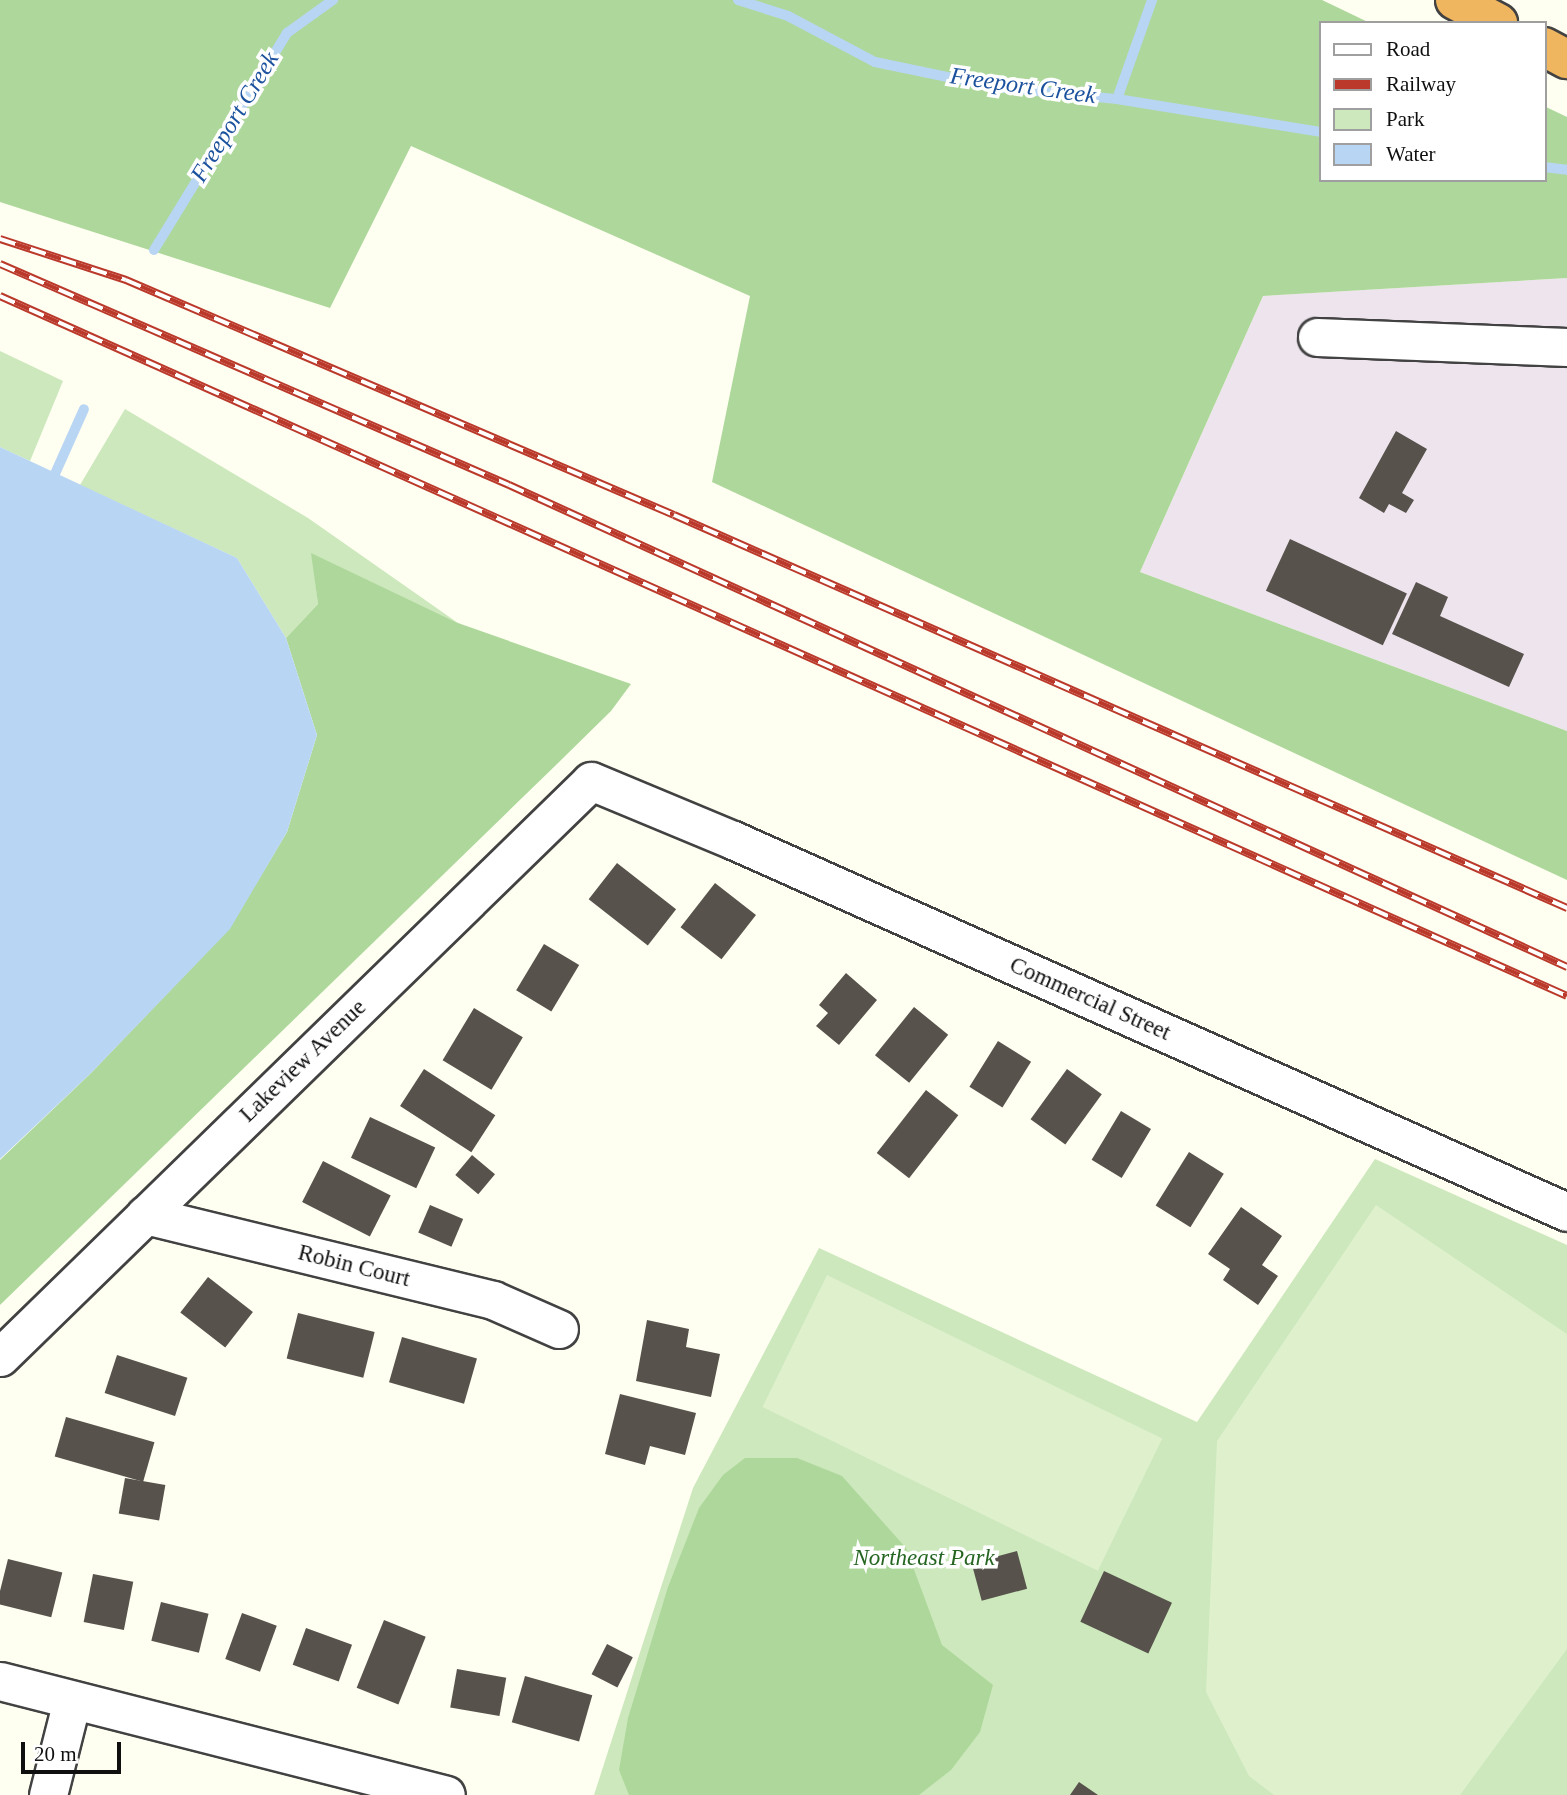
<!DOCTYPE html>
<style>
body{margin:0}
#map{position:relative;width:1567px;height:1795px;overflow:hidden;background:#fefef1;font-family:Georgia,serif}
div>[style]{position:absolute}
.industrial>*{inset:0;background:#ede4ed}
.green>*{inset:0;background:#cce8bc}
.forest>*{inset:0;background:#aed89b}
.pitch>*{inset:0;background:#dff0cd;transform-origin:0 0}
.water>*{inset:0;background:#b8d5f4}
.stream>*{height:10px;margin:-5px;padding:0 5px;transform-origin:5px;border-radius:5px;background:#b8d5f4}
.building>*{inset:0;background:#57524c;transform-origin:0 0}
.roads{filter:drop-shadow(2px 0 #424242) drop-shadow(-2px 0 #424242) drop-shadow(0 2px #424242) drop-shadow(0 -2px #424242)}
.minor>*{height:37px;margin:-18.5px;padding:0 18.5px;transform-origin:18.5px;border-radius:18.5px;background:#fff}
.highway>*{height:38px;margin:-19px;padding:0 19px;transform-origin:19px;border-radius:19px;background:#efb55f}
.rail>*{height:8px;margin-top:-4px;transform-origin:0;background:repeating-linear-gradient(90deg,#fff 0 16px,#ba392b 0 32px);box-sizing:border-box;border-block:2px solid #ba392b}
span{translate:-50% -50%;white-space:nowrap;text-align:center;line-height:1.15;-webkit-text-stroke:7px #fff;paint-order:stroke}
.street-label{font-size:23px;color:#0f0f0f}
.park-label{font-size:23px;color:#256521;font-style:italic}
.water-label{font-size:24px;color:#1c529d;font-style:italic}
.legend{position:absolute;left:1319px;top:21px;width:228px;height:161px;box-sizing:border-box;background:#fff;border:2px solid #9f9f9f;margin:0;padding:9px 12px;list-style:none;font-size:21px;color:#0f0f0f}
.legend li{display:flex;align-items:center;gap:14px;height:35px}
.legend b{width:35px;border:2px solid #9f9f9f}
.scale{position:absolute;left:21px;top:1742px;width:100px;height:32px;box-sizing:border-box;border:4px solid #0f0f0f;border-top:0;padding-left:9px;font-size:21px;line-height:24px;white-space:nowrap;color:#0f0f0f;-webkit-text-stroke:5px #fff;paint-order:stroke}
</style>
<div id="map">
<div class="industrial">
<div style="clip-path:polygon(1567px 278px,1567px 731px,1140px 572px,1263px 296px)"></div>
</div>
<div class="green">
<div style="clip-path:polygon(0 351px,63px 381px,30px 461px,0 447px)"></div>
<div style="clip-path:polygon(125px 409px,308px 518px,458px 623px,312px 554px,318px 604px,286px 638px,237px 558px,80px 485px)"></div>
<div style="clip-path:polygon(1375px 1159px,1567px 1245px,1567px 1795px,594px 1795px,693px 1488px,819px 1248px,1197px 1422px)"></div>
</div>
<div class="forest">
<div style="clip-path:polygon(0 0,1322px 0,1370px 23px,1320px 23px,1320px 180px,1544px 180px,1544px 106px,1567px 117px,1567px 278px,1263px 296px,1140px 572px,1567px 731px,1567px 880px,712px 482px,750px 296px,411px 146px,330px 308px,0 202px)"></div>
<div style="clip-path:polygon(311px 553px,458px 623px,631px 684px,611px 711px,556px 765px,0 1305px,0 1160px,92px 1072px,229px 929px,287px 832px,317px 735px,286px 638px,318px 604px)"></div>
<div style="clip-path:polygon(745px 1458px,797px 1458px,842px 1476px,906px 1548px,942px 1645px,993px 1685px,980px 1732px,951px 1770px,919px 1795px,629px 1795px,619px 1770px,628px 1718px,668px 1587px,699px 1508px,723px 1475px)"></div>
</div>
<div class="pitch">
<div style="clip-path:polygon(1376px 1205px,1567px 1334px,1567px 1649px,1460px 1795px,1274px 1795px,1249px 1776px,1206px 1692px,1217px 1441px)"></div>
<div style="left:827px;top:1275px;width:373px;height:147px;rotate:26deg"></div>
</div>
<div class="water">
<div style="clip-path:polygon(0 447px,237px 558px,286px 638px,317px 735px,287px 832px,230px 929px,92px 1072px,0 1159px)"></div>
</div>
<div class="stream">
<div style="left:738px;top:0;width:52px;rotate:17.7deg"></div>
<div style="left:788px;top:16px;width:98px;rotate:27.9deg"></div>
<div style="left:875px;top:62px;width:124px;rotate:11.7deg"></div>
<div style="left:996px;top:87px;width:122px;rotate:5.7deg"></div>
<div style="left:1117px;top:99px;width:206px;rotate:9.2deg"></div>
<div style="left:1117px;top:99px;width:105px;rotate:-70.5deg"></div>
<div style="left:1544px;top:167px;width:23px;rotate:7deg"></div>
<div style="left:154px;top:250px;width:255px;rotate:-58.5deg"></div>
<div style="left:287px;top:33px;width:57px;rotate:-35.7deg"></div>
<div style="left:50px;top:485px;width:83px;rotate:-65.9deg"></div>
</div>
<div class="building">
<div style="clip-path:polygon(1396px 431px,1427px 449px,1402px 493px,1414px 500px,1406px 513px,1389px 504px,1384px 513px,1359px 498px)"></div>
<div style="left:1290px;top:539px;width:129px;height:57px;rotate:25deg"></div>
<div style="clip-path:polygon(1416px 582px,1448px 597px,1440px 616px,1524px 654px,1509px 687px,1392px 634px)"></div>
<div style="left:617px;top:863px;width:75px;height:46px;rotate:38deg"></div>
<div style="left:715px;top:883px;width:52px;height:56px;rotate:38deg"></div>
<div style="left:544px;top:944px;width:41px;height:54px;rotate:31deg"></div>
<div style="clip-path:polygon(846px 973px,877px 1000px,839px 1045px,816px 1026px,828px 1013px,819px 1005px)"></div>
<div style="left:914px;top:1007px;width:44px;height:62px;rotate:39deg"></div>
<div style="left:474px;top:1008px;width:57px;height:61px;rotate:31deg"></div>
<div style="left:998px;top:1041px;width:39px;height:54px;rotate:32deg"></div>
<div style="left:424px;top:1069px;width:85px;height:44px;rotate:33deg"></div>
<div style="left:1067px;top:1069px;width:43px;height:62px;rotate:36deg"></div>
<div style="left:926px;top:1090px;width:41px;height:80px;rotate:38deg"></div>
<div style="left:1121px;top:1111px;width:35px;height:57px;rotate:31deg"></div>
<div style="left:370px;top:1117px;width:72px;height:45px;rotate:25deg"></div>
<div style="left:1189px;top:1152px;width:41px;height:63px;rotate:32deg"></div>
<div style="left:472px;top:1155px;width:30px;height:26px;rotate:40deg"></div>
<div style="left:323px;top:1161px;width:76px;height:46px;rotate:27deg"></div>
<div style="left:430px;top:1205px;width:36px;height:30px;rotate:23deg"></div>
<div style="clip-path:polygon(1241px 1207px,1282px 1236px,1262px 1265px,1278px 1276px,1258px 1305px,1223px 1280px,1230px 1269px,1208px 1254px)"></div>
<div style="left:208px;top:1277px;width:57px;height:45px;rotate:38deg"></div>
<div style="left:298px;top:1313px;width:79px;height:47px;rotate:14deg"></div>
<div style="clip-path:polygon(647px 1320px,689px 1329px,686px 1347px,720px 1354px,711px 1397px,636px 1381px)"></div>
<div style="left:402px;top:1337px;width:78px;height:47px;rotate:16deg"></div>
<div style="left:117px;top:1355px;width:74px;height:40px;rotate:18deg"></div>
<div style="clip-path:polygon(620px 1394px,696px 1413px,685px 1455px,650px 1446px,645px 1465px,605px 1454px)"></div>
<div style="left:66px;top:1417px;width:92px;height:41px;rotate:16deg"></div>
<div style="left:125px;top:1478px;width:41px;height:36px;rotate:10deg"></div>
<div style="left:1017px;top:1551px;width:39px;height:47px;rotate:75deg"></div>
<div style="left:8px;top:1559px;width:56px;height:46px;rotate:14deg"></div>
<div style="left:1104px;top:1571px;width:75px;height:56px;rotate:25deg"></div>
<div style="left:93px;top:1574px;width:41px;height:49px;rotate:11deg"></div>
<div style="left:161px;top:1602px;width:49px;height:40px;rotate:14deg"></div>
<div style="left:242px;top:1613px;width:37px;height:49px;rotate:20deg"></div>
<div style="left:384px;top:1620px;width:45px;height:73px;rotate:22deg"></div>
<div style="left:306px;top:1628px;width:49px;height:39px;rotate:20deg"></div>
<div style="left:607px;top:1644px;width:29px;height:34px;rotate:27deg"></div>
<div style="left:457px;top:1669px;width:50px;height:39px;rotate:10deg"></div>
<div style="left:525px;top:1676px;width:70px;height:48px;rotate:16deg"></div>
<div style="clip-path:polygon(1079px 1782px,1098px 1795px,1070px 1795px)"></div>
</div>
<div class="roads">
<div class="minor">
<div style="left:1317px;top:337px;width:250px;rotate:2.3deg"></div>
<div style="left:145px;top:1215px;width:358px;rotate:13.7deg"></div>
<div style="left:493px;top:1300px;width:72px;rotate:23.7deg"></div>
<div style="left:0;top:1357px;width:825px;rotate:-44.26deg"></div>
<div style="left:591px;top:781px;width:154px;rotate:22.6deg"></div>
<div style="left:733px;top:840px;width:913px;rotate:24.04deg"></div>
<div style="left:0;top:1681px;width:460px;rotate:14.3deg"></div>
<div style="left:48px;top:1795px;width:98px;rotate:-75.8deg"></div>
</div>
<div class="highway">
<div style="left:1455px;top:0;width:49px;rotate:28.1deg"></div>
<div style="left:1544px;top:47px;width:26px;rotate:28deg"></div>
</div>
</div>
<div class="rail">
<div style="left:0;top:239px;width:133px;rotate:18deg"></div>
<div style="left:126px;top:280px;width:596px;rotate:23.21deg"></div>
<div style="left:674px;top:515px;width:976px;rotate:23.75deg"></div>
<div style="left:0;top:264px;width:555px;rotate:23.47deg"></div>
<div style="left:509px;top:485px;width:1163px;rotate:24.49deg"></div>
<div style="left:0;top:296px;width:1716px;rotate:24.07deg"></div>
</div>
<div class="street-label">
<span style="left:1090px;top:999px;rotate:24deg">Commercial Street</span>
<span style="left:303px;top:1061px;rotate:-44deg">Lakeview Avenue</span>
<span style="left:354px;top:1266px;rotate:14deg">Robin Court</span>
</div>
<div class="park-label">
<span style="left:924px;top:1558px">Northeast Park</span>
</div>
<div class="water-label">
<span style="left:1023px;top:86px;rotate:8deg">Freeport Creek</span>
<span style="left:235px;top:117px;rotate:-59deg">Freeport Creek</span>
</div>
<ul class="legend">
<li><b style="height:9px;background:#fff"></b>Road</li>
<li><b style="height:9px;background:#ba392b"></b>Railway</li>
<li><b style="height:19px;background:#cce8bc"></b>Park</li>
<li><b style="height:19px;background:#b8d5f4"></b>Water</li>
</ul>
<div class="scale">20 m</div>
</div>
